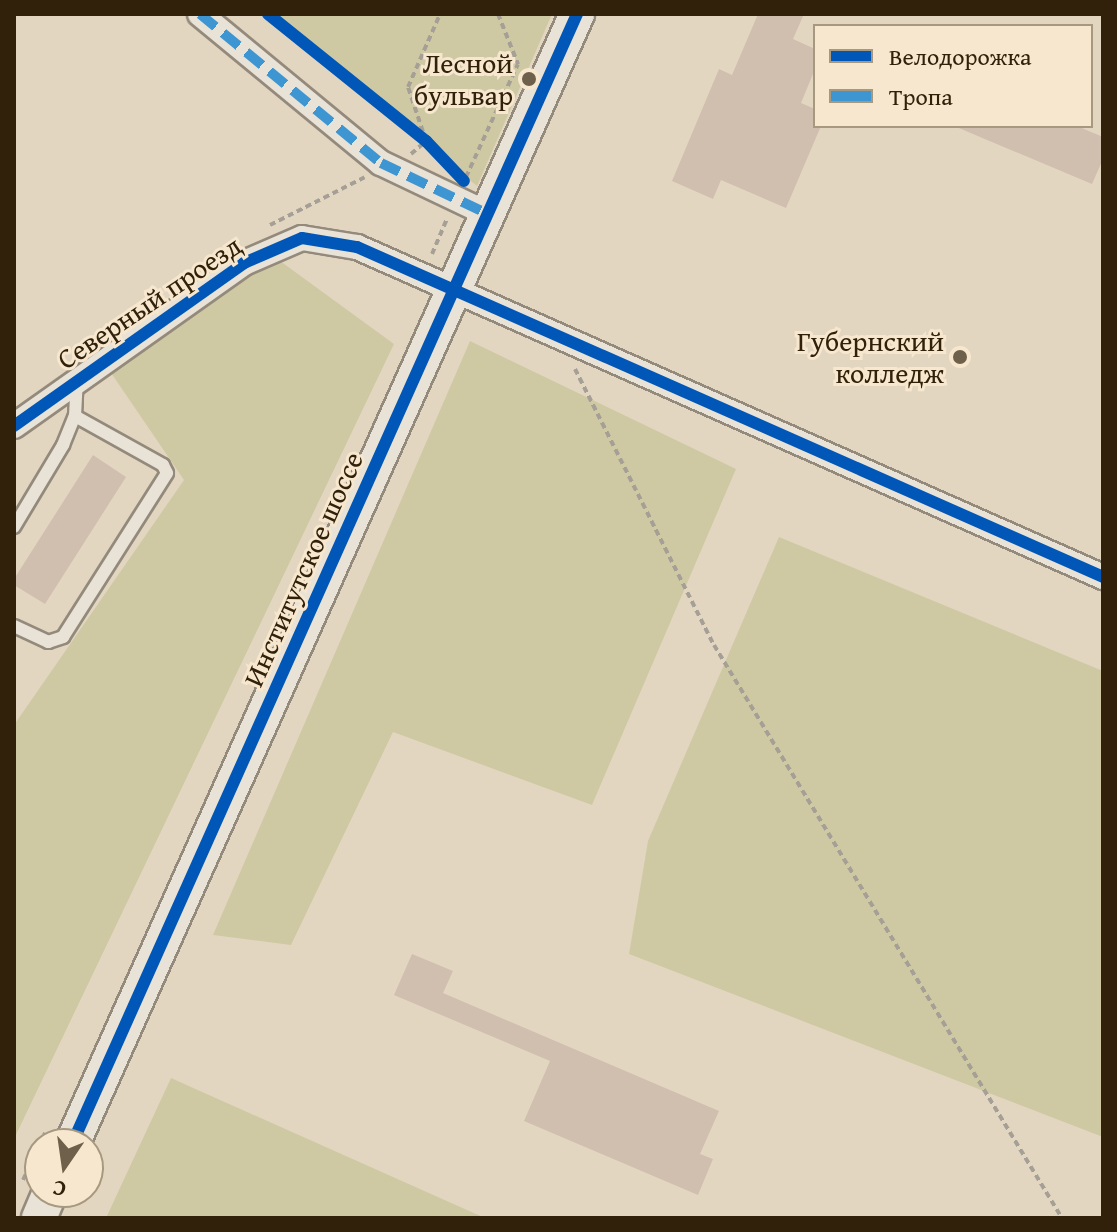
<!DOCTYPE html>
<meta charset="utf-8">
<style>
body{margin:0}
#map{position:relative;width:1117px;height:1232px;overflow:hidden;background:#e3d6c1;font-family:"Gentium Book Plus",serif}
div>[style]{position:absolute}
.green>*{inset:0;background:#cec9a3}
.building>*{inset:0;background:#d0beaf}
.path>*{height:4px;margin-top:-2px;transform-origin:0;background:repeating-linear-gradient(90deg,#a59f95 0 6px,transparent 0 10px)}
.roads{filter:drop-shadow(2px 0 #948a7c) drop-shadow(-2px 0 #948a7c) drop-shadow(0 2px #948a7c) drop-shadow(0 -2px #948a7c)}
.lane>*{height:12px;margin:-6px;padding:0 6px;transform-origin:6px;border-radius:6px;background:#e8e2d7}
.street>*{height:24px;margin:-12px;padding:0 12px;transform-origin:12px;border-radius:12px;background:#e8e2d7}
.secondary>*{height:34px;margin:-17px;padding:0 17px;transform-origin:17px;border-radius:17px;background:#e8e2d7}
.quiet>*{height:10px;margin-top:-5px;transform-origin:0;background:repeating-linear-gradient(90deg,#3d95d2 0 20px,transparent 0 30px)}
.cycleway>*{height:12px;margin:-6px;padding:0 6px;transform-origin:6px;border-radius:6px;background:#0057b8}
.dots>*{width:22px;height:22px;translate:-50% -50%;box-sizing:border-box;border:4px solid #f6e7ce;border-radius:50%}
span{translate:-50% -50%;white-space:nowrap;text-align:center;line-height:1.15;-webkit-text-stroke:6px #f6e7ce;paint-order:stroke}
.poi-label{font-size:28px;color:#31210b}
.right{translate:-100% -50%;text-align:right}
.street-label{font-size:28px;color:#31210b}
.frame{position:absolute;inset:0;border:16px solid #31210b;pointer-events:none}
.legend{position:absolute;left:813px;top:24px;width:280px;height:104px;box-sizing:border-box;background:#f6e7ce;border:2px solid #a79880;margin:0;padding:10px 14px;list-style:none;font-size:24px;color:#31210b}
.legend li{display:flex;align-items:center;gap:16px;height:40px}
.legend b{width:40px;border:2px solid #a79880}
.north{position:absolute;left:24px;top:1128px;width:80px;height:80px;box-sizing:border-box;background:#f6e7ce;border:2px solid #a79880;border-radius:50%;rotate:193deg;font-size:22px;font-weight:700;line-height:32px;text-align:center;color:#31210b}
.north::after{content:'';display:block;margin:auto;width:28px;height:36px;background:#6f604b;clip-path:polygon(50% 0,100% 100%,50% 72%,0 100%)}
</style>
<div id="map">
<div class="green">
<div style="clip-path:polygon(268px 14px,552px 14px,477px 186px)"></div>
<div style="clip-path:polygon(276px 258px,394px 344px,14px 1139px,14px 725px,184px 480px,107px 367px)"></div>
<div style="clip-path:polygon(470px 341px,736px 469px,592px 805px,393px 732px,291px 945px,213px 935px)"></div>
<div style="clip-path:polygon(779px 537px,1103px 671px,1103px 1137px,629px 954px,648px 841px)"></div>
<div style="clip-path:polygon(171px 1078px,485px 1218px,106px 1218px)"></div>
</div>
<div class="building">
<div style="clip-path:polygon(758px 14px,804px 14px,793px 39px,815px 49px,815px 69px,801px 103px,815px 109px,815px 126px,821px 126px,786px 208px,721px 180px,713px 199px,672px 181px,719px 69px,732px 75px)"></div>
<div style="clip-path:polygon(954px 126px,1077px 126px,1103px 137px,1103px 159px,1092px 184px)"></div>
<div style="clip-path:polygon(93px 455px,126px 477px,45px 604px,14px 585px,14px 579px)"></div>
<div style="clip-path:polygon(412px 954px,453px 971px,443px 993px,719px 1111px,700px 1154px,713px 1159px,698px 1195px,524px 1121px,550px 1061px,394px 995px)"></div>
</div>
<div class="path">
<div style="left:498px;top:14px;width:54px;rotate:68.2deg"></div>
<div style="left:411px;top:154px;width:20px;rotate:-41deg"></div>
<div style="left:426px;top:141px;width:57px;rotate:-108.4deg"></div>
<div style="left:408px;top:87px;width:80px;rotate:-66.3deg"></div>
<div style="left:466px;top:177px;width:124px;rotate:-65.3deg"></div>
<div style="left:270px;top:225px;width:106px;rotate:-26.8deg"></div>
<div style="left:432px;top:254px;width:39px;rotate:-67deg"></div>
<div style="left:575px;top:369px;width:309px;rotate:63.3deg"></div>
<div style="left:714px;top:645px;width:670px;rotate:58.73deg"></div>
<div style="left:23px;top:1180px;width:52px;rotate:-64.9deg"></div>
</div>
<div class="roads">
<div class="lane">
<div style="left:14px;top:527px;width:96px;rotate:-59.1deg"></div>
<div style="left:63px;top:445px;width:31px;rotate:-68deg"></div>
<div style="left:75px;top:416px;width:33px;rotate:-87deg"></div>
<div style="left:14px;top:626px;width:38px;rotate:25deg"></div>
<div style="left:48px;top:642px;width:16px;rotate:-18deg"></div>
<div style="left:63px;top:637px;width:194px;rotate:-57.6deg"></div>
<div style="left:167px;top:473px;width:9px;rotate:-117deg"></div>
<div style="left:163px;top:465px;width:101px;rotate:-150.9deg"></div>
</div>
<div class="street">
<div style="left:200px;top:14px;width:234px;rotate:39.5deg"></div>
<div style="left:381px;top:163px;width:119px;rotate:25.5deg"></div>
<div style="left:14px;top:426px;width:282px;rotate:-35.3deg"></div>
<div style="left:244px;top:263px;width:63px;rotate:-23.3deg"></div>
<div style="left:302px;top:238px;width:56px;rotate:9.3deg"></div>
<div style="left:357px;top:247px;width:816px;rotate:23.86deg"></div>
</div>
<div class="secondary">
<div style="left:72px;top:1144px;width:1238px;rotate:-65.92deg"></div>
<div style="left:39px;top:1218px;width:28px;rotate:-67deg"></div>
</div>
</div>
<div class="quiet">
<div style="left:200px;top:14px;width:234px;rotate:39.5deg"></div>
<div style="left:381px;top:163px;width:119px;rotate:25.5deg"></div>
</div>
<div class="cycleway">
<div style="left:268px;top:14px;width:203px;rotate:38.8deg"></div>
<div style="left:426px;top:141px;width:55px;rotate:46.5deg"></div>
<div style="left:14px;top:426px;width:282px;rotate:-35.3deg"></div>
<div style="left:244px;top:263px;width:63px;rotate:-23.3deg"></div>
<div style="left:302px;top:238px;width:56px;rotate:9.3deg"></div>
<div style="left:357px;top:247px;width:816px;rotate:23.86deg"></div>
<div style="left:72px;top:1144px;width:1238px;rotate:-65.92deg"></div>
</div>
<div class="dots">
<div style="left:529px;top:79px;background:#6f604b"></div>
<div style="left:960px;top:357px;background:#6f604b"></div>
</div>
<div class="poi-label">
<span class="right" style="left:513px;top:79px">Лесной<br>бульвар</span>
<span class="right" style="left:944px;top:357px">Губернский<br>колледж</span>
</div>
<div class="street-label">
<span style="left:149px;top:302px;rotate:-34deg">Северный проезд</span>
<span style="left:303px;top:569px;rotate:-66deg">Институтское шоссе</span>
</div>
<div class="frame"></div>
<ul class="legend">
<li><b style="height:10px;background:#0057b8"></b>Велодорожка</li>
<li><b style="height:10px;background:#3d95d2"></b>Тропа</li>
</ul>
<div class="north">С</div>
</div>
